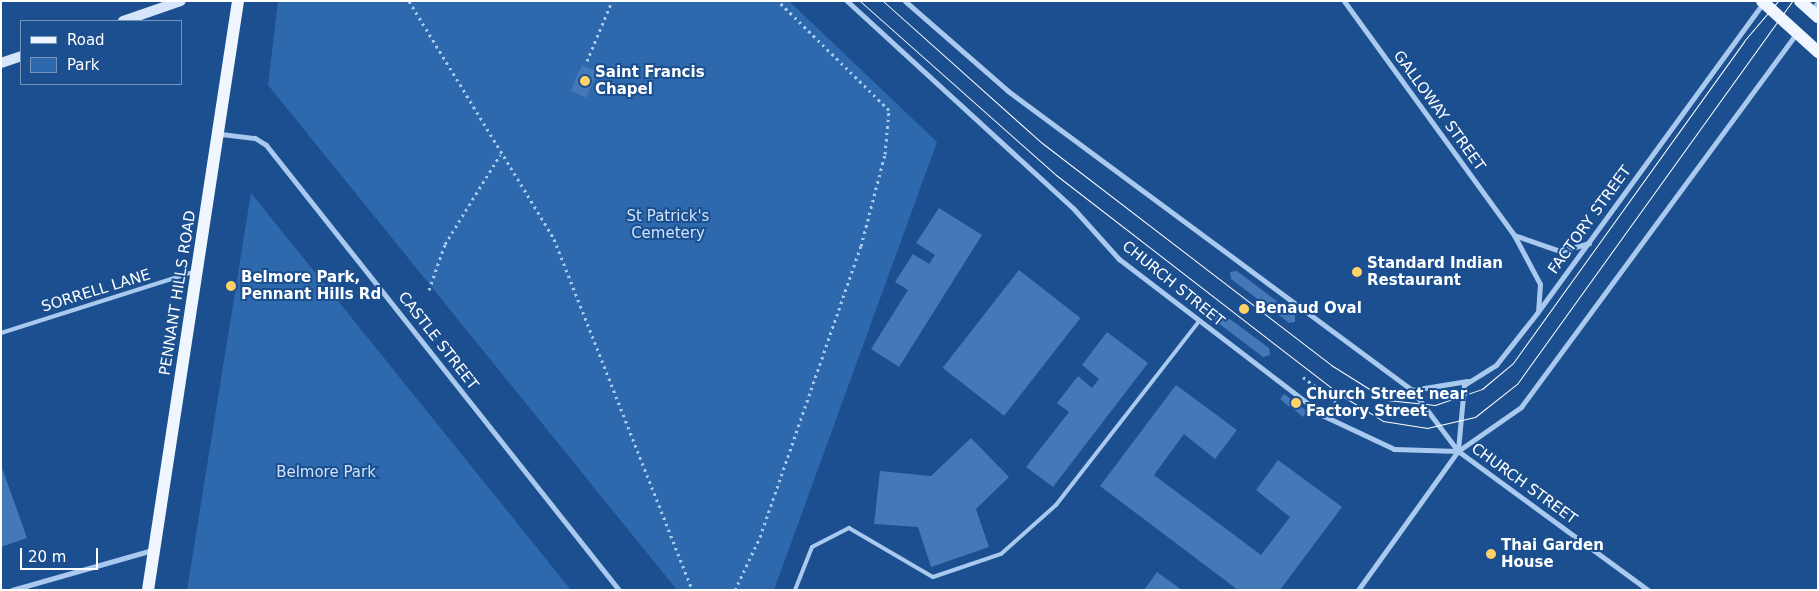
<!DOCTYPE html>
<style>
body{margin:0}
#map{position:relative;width:1819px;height:591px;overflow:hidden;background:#1b4f8f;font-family:"DejaVu Sans",sans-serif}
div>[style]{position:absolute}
.green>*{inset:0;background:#2e69ad}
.building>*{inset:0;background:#4478b7;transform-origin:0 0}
.path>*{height:3px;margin-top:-1.5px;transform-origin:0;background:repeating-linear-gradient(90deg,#a9c9ee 0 2.5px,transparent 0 6.5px)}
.lane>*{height:4px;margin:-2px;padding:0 2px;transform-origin:2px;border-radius:2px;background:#a9c9ee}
.street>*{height:5px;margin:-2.5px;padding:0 2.5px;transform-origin:2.5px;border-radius:2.5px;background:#a9c9ee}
.secondary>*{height:10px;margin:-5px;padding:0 5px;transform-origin:5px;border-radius:5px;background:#d6e6fa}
.primary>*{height:12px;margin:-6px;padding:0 6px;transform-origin:6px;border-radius:6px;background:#f0f6ff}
.tram>*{height:1px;margin:-0.5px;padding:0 0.5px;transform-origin:0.5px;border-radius:0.5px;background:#fff}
.dots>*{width:14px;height:14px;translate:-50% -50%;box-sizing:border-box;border:2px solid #1b4f8f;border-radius:50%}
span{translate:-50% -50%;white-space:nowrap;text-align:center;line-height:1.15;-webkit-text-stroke:4px #1b4f8f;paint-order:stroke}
.poi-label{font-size:15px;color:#fff;font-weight:700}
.left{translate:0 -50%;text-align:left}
.street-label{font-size:15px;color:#fff}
.park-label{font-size:15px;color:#cfe3fa}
.frame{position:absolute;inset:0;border:2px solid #fff;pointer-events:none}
.legend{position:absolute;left:20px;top:20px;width:162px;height:65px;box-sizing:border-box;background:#1b4f8f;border:1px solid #7695bc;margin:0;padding:6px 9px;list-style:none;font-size:15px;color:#fff}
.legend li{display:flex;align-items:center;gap:10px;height:25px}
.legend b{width:25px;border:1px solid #7695bc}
.scale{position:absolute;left:20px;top:548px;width:78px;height:22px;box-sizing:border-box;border:2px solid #fff;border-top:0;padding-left:6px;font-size:15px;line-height:18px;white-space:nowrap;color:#fff;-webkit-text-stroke:4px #1b4f8f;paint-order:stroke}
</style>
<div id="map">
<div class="green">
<div style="clip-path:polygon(278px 1px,789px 1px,937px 142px,774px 590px,677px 590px,268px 85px)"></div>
<div style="clip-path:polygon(251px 193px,571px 590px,187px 590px)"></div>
</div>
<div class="building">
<div style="left:582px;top:65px;width:17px;height:28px;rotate:24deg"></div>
<div style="clip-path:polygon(939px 208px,982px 235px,899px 367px,871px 349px,908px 290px,895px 282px,913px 254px,929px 264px,935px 255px,916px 243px)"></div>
<div style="left:1019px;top:270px;width:78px;height:124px;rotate:38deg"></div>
<div style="clip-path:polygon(1237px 271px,1295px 315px,1295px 322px,1289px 323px,1231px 279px,1230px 272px)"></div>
<div style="clip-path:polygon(1211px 305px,1269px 348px,1270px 355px,1263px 357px,1205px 313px,1204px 306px)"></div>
<div style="clip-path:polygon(1107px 332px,1148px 363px,1053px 487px,1026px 467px,1069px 412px,1057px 403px,1078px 376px,1092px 388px,1099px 379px,1082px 365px)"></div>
<div style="clip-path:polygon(1176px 385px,1237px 430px,1215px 459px,1184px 434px,1154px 475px,1261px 555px,1290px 517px,1256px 490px,1278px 460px,1342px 507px,1280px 590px,1238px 590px,1100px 486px)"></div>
<div style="clip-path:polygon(1284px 394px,1295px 402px,1291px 408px,1280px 399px)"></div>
<div style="clip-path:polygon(1296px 403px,1307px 411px,1303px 417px,1292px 408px)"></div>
<div style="clip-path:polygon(971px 438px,1009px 477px,976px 509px,989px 547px,931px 567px,918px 527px,874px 524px,880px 471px,931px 476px)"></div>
<div style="clip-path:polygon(1px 465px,27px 538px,1px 547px)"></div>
<div style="clip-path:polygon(1157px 572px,1182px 590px,1144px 590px)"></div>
</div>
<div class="path">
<div style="left:409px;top:1px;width:279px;rotate:58.6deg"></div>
<div style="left:554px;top:239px;width:377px;rotate:68.5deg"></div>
<div style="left:587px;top:61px;width:65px;rotate:-67.4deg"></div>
<div style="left:429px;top:290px;width:49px;rotate:-70.8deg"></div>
<div style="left:445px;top:244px;width:105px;rotate:-58.3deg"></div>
<div style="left:1303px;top:377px;width:41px;rotate:37.1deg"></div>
<div style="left:735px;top:590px;width:59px;rotate:-64.7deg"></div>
<div style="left:760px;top:537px;width:308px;rotate:-70.9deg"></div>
<div style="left:861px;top:246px;width:95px;rotate:-75.4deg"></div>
<div style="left:885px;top:154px;width:44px;rotate:-84.8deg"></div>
<div style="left:889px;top:110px;width:156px;rotate:-135.5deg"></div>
</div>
<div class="lane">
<div style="left:1px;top:333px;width:201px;rotate:-17.6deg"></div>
<div style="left:795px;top:590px;width:46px;rotate:-68.4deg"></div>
<div style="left:812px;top:547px;width:42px;rotate:-27.2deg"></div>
<div style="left:849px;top:528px;width:97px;rotate:30.3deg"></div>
<div style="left:933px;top:577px;width:72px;rotate:-18.7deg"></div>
<div style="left:1001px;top:554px;width:74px;rotate:-41.7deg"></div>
<div style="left:1056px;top:505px;width:233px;rotate:-52.1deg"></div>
</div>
<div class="street">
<div style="left:847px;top:1px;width:306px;rotate:42.5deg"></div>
<div style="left:1073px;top:208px;width:69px;rotate:48deg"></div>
<div style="left:1119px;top:259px;width:258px;rotate:37.4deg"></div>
<div style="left:1324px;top:416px;width:77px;rotate:25.2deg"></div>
<div style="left:1394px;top:449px;width:64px;rotate:1.8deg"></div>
<div style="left:905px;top:1px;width:137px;rotate:41.1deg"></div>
<div style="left:1008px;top:91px;width:503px;rotate:36.51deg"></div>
<div style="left:1412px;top:390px;width:76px;rotate:53deg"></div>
<div style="left:1458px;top:451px;width:235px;rotate:36.2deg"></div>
<div style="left:1344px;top:1px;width:289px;rotate:54deg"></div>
<div style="left:1514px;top:235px;width:55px;rotate:62deg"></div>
<div style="left:1540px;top:284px;width:26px;rotate:94deg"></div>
<div style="left:1811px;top:11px;width:11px;rotate:-52deg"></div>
<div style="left:221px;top:134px;width:34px;rotate:7deg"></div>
<div style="left:255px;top:138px;width:13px;rotate:32deg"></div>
<div style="left:266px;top:145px;width:568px;rotate:51.58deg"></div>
<div style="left:1514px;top:235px;width:49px;rotate:19.2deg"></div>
<div style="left:1560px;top:251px;width:30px;rotate:-15deg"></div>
<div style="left:1412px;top:390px;width:56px;rotate:-9.3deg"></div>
<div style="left:1458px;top:450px;width:65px;rotate:-84.7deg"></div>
<div style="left:1464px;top:385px;width:38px;rotate:-32deg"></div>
<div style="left:1496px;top:365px;width:66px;rotate:-51.7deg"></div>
<div style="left:1537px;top:313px;width:384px;rotate:-53.9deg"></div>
<div style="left:12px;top:590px;width:146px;rotate:-15.9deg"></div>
<div style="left:1358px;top:590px;width:171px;rotate:-54.3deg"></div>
<div style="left:1458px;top:451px;width:77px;rotate:-34.9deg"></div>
<div style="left:1521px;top:407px;width:463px;rotate:-53.6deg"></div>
</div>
<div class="secondary">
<div style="left:123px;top:21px;width:61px;rotate:-19deg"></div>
<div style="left:1px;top:63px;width:21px;rotate:-19deg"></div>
</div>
<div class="primary">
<div style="left:1762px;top:1px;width:76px;rotate:42.3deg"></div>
<div style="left:1800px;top:1px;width:24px;rotate:42deg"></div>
<div style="left:148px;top:590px;width:596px;rotate:-81.31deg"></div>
</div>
<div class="tram">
<div style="left:860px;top:1px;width:262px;rotate:41.6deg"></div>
<div style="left:1056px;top:175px;width:358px;rotate:37.7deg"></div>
<div style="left:1339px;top:394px;width:52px;rotate:31.5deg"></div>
<div style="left:1383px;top:421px;width:45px;rotate:9deg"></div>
<div style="left:1427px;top:428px;width:49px;rotate:-12.9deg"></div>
<div style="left:1475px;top:417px;width:53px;rotate:-38.2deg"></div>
<div style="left:1517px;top:384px;width:472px;rotate:-54.3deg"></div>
<div style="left:883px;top:1px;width:213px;rotate:41.8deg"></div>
<div style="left:1042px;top:143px;width:364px;rotate:37.5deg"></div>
<div style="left:1331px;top:365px;width:66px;rotate:32deg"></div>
<div style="left:1387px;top:400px;width:48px;rotate:5.9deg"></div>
<div style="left:1435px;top:405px;width:50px;rotate:-18.8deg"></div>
<div style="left:1482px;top:389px;width:40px;rotate:-40deg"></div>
<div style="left:1513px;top:363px;width:396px;rotate:-54.3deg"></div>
<div style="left:1744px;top:41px;width:52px;rotate:-49.6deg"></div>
</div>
<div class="dots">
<div style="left:585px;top:81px;background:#ffd166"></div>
<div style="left:1357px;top:272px;background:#ffd166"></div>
<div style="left:231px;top:286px;background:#ffd166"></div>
<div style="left:1244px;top:309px;background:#ffd166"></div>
<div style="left:1296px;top:403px;background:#ffd166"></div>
<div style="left:1491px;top:554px;background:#ffd166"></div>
</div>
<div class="poi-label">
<span class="left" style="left:595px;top:81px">Saint Francis<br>Chapel</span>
<span class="left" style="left:1367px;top:272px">Standard Indian<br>Restaurant</span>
<span class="left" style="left:241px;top:286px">Belmore Park,<br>Pennant Hills Rd</span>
<span class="left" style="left:1255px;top:309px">Benaud Oval</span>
<span class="left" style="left:1306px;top:403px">Church Street near<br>Factory Street</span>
<span class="left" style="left:1501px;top:554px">Thai Garden<br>House</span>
</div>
<div class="street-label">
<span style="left:1439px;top:111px;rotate:54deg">GALLOWAY STREET</span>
<span style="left:1590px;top:220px;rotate:-54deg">FACTORY STREET</span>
<span style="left:1173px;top:284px;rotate:39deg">CHURCH STREET</span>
<span style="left:96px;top:291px;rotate:-17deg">SORRELL LANE</span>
<span style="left:178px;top:293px;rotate:-81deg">PENNANT HILLS ROAD</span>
<span style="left:438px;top:341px;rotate:52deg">CASTLE STREET</span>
<span style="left:1524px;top:484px;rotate:36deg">CHURCH STREET</span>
</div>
<div class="park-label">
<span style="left:668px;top:225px">St Patrick's<br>Cemetery</span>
<span style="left:326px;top:473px">Belmore Park</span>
</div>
<div class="frame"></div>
<ul class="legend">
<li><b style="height:6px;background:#f0f6ff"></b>Road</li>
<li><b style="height:14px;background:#2e69ad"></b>Park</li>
</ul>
<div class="scale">20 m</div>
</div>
